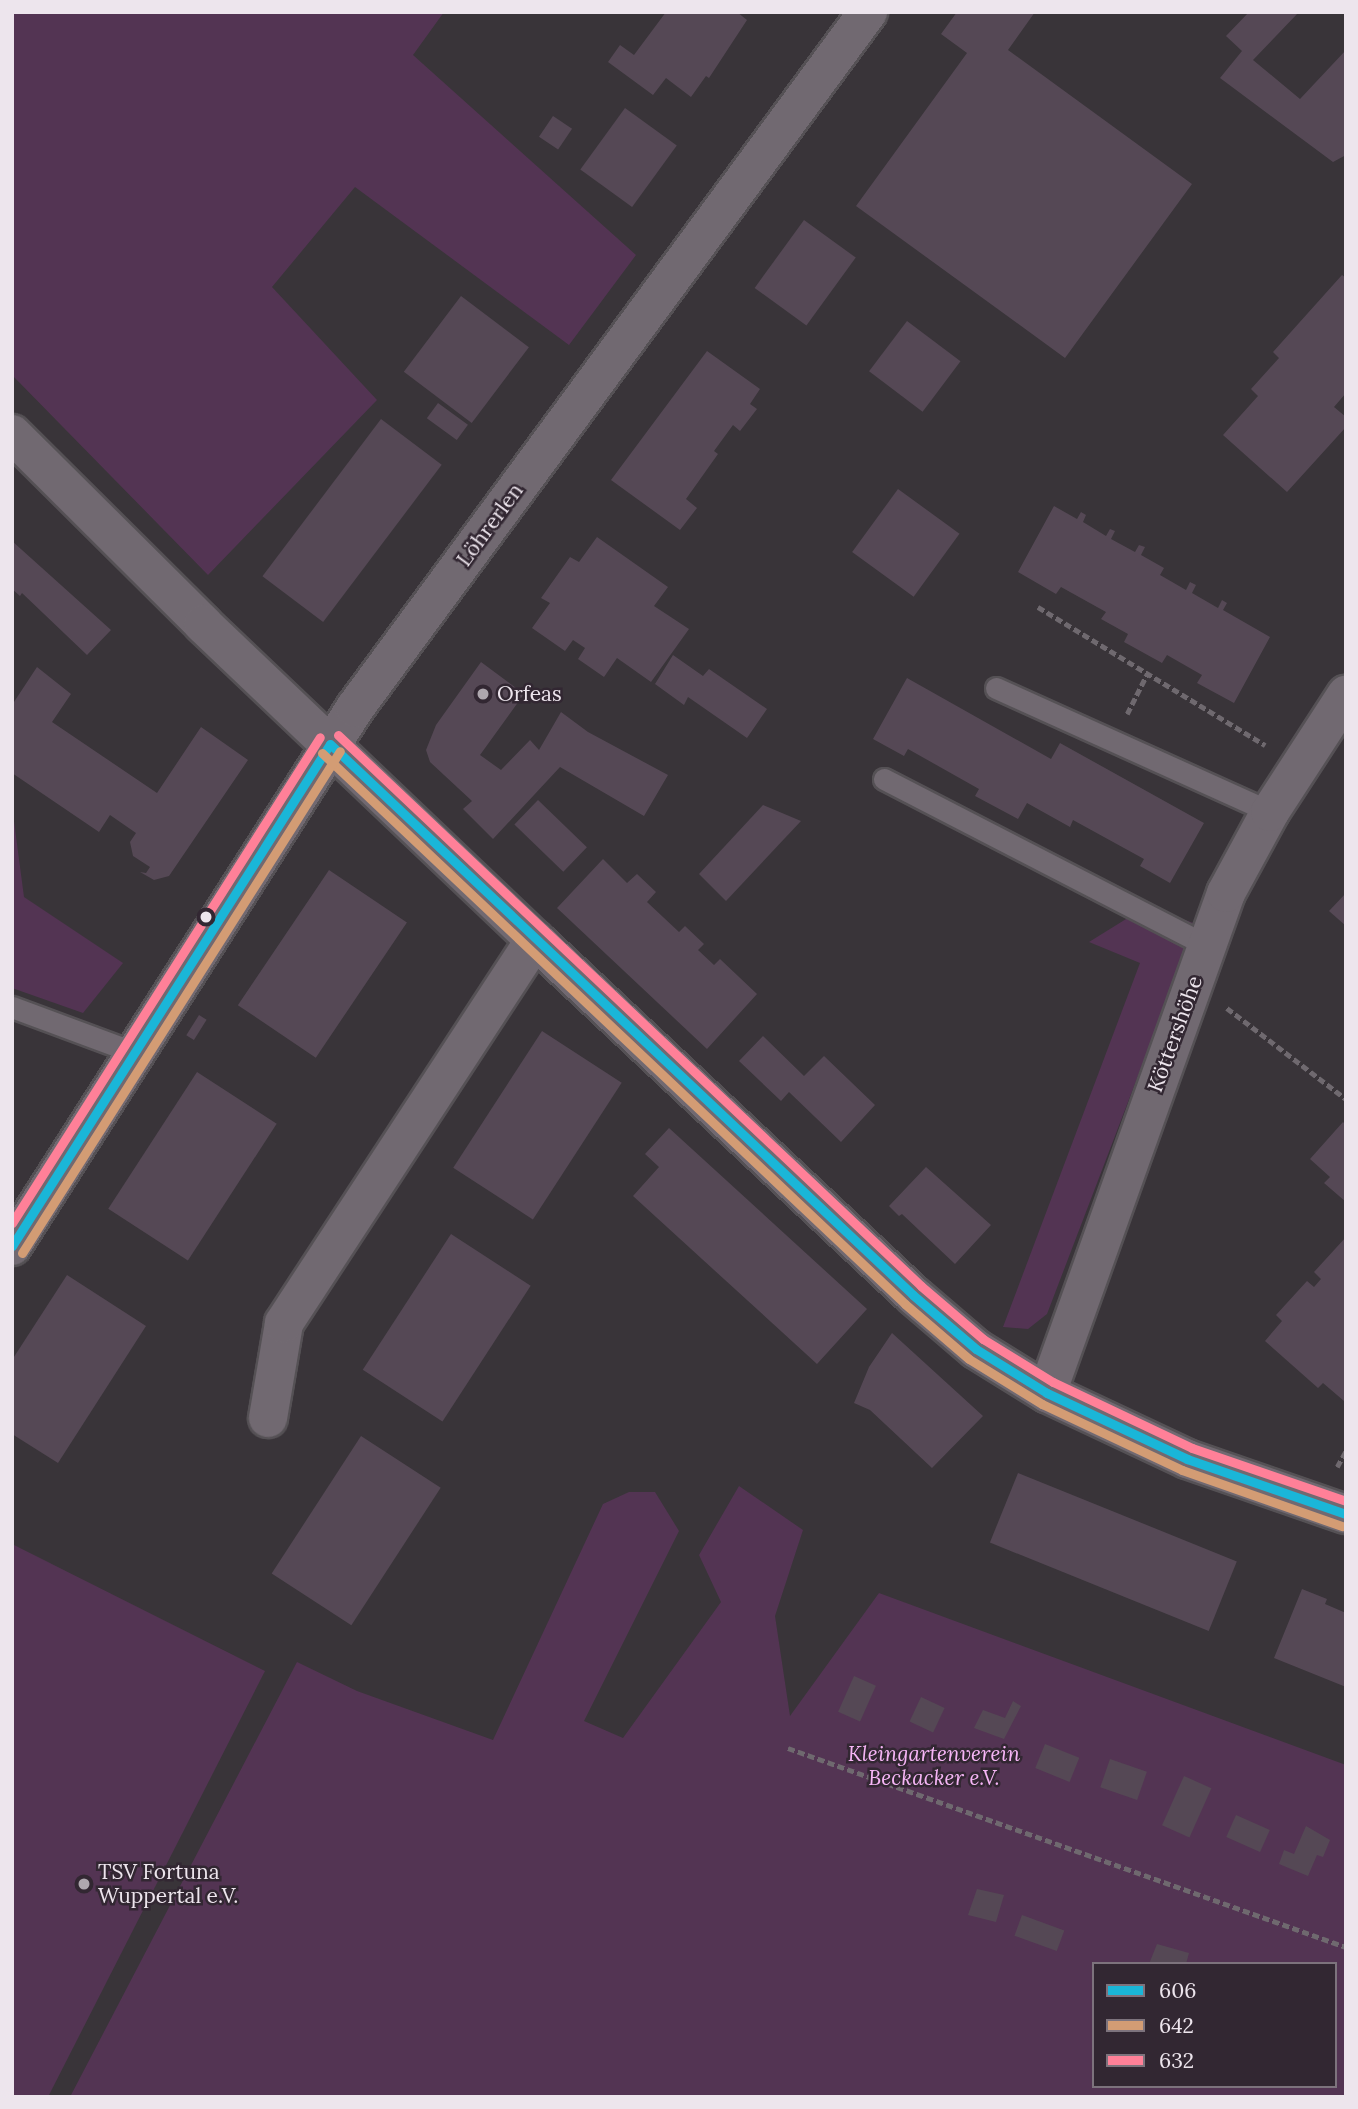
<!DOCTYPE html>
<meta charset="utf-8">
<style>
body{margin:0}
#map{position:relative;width:1358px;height:2109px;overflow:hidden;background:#393439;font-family:Lora,serif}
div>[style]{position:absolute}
.green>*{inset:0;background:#533453}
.building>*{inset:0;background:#554855;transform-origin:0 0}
.path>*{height:4.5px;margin-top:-2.25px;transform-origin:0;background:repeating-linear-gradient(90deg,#6f696f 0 7px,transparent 0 10.5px)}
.roads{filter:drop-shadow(2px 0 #555155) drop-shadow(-2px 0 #555155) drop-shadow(0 2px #555155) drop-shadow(0 -2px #555155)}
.service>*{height:21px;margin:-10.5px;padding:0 10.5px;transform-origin:10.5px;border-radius:10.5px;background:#716971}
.minor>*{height:38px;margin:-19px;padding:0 19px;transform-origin:19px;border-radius:19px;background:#716971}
.bus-1>*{height:9px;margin:-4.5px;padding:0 4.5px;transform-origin:4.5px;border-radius:4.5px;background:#1ab6d8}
.bus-2>*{height:9px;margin:-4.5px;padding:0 4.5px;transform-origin:4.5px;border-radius:4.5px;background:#d39c74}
.bus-3>*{height:9px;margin:-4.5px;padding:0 4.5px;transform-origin:4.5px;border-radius:4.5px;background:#ff8098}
.dots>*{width:19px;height:19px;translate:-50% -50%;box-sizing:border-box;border:4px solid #322732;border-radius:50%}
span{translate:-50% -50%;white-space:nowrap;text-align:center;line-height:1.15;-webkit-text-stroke:5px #322732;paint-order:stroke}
.street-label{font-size:21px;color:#ede5ed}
.poi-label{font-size:21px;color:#ede5ed}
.left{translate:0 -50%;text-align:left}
.park-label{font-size:21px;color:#f6b5f6;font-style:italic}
.frame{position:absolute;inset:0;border:14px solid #ede5ed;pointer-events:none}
.legend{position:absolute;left:1092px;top:1962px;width:245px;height:126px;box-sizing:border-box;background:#322732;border:2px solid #7d737d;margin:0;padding:9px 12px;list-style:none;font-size:21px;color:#ede5ed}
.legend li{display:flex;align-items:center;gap:14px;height:35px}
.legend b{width:35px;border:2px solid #7d737d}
</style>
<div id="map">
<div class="green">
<div style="clip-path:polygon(12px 12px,444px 12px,413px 55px,636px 255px,569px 345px,355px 187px,272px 287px,377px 400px,208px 575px,12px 375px)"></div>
<div style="clip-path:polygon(12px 806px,24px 897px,123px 963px,83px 1013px,12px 988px)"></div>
<div style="clip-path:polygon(1147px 906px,1196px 924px,1047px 1314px,1028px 1329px,1003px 1327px,1140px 963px,1089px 942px)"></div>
<div style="clip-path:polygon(evenodd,739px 1486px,803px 1530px,775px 1616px,790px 1716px,879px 1593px,1346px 1765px,1346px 2097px,70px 2097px,297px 1662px,357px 1691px,493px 1740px,603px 1504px,629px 1492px,655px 1492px,679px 1531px,584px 1721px,623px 1738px,721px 1602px,699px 1555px,739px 1486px,1094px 1964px,1335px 1964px,1335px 2086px,1094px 2086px,1094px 1964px)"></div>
<div style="clip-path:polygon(12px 1544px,265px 1671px,48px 2097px,12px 2097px)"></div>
</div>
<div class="building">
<div style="clip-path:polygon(666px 12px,737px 12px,747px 20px,709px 78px,706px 76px,691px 97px,666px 78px,653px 95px,608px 62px,620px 45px,634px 55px)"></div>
<div style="clip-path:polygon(957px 12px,1035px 12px,1008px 50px,1192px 184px,1065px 358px,856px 206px,967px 53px,941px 34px)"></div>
<div style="clip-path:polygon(1249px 12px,1299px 12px,1253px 60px,1300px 99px,1346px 50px,1346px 155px,1333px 162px,1220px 78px,1242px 51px,1226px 36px)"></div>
<div style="left:625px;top:108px;width:64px;height:76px;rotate:36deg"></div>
<div style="left:553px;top:116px;width:23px;height:25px;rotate:34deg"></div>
<div style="left:804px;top:220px;width:64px;height:84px;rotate:36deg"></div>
<div style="clip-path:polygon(1342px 275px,1346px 278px,1346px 393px,1334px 407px,1346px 417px,1346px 427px,1287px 492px,1223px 435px,1258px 396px,1251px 389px,1279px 358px,1273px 352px)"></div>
<div style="left:461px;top:296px;width:85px;height:95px;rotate:37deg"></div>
<div style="left:907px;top:321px;width:67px;height:63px;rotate:37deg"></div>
<div style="clip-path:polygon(707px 351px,760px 389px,750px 404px,757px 409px,740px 431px,733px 425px,714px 451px,718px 454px,686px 499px,697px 508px,680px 530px,611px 480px)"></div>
<div style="left:438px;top:403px;width:37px;height:19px;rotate:36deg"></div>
<div style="left:381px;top:419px;width:76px;height:197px;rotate:37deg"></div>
<div style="left:898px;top:489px;width:76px;height:78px;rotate:36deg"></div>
<div style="clip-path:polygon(1054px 506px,1077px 519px,1081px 512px,1086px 515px,1083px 522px,1106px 536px,1110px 529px,1115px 531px,1111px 539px,1135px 552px,1139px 545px,1145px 547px,1141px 555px,1164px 568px,1160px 575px,1186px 590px,1190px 582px,1196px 585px,1192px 593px,1218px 608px,1222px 600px,1227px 603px,1223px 610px,1270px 637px,1234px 703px,1197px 683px,1202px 675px,1167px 655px,1162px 663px,1124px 642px,1128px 634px,1101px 619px,1106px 612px,1061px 587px,1056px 594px,1018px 572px)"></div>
<div style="clip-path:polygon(597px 537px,668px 587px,654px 606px,689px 629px,651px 682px,617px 658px,604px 677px,578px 659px,585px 648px,573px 640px,565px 651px,532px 628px,550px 603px,541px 598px,570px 557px,579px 562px)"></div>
<div style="clip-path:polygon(12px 541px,111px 630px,87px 655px,22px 593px,20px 596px,12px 589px)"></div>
<div style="clip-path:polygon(673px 655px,703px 676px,709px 669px,767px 709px,747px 738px,688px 697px,684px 705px,655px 684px)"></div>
<div style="clip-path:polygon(481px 662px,524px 694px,480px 755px,501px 770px,530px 740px,539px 750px,561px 712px,588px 732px,668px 775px,644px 816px,560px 767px,493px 839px,463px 809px,472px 801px,430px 762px,426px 750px,436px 725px)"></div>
<div style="clip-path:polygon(37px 667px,71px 694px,52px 722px,157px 793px,201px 727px,248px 760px,169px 876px,154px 880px,140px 872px,146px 873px,150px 867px,133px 856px,130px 842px,136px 833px,110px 815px,99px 832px,12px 773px,12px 705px)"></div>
<div style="clip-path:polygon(907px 678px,1051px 759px,1060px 743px,1204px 823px,1170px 883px,1140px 866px,1144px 859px,1073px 820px,1070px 827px,1027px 803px,1018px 819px,975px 796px,979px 789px,908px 749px,904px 756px,873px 739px)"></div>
<div style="left:538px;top:800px;width:68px;height:34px;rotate:44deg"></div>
<div style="clip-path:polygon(763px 805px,801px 821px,726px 901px,699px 874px)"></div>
<div style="clip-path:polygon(603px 859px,627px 883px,637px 874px,656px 892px,647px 902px,679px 932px,685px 926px,704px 944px,698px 950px,714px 965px,720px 959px,757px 994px,707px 1049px,557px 908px)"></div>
<div style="left:329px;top:870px;width:94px;height:163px;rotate:34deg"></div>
<div style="clip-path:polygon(1346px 893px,1346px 926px,1329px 911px)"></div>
<div style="left:199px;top:1015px;width:9px;height:24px;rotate:32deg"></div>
<div style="left:542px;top:1031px;width:95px;height:163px;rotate:33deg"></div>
<div style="clip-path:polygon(763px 1036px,804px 1076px,824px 1056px,875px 1105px,841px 1142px,789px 1092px,781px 1101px,739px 1061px)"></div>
<div style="left:197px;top:1072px;width:95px;height:163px;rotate:33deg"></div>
<div style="clip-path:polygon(1343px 1122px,1346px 1125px,1346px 1202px,1324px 1183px,1330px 1177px,1310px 1159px)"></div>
<div style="clip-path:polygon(669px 1128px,867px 1309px,817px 1364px,633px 1196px,659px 1167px,645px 1154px)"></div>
<div style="clip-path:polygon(926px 1167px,991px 1225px,955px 1264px,902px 1214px,899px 1216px,889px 1206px)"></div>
<div style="left:451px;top:1234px;width:95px;height:162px;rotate:33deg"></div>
<div style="clip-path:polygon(1346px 1237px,1346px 1399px,1344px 1401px,1323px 1383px,1318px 1388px,1265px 1341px,1282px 1321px,1276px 1315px,1307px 1281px,1314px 1287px,1321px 1279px,1314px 1272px)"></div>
<div style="clip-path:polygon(67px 1275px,146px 1326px,58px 1463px,12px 1434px,12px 1360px)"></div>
<div style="clip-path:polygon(892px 1333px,983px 1416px,932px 1468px,870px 1410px,854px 1403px,869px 1367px)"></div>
<div style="left:361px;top:1436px;width:95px;height:164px;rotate:33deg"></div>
<div style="left:1018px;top:1473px;width:236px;height:75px;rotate:22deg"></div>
<div style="clip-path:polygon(1302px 1589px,1327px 1599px,1325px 1604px,1346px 1613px,1346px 1687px,1274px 1658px)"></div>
<div style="left:854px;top:1676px;width:24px;height:39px;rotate:24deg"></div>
<div style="left:921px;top:1697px;width:26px;height:27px;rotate:25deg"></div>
<div style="clip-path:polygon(1013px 1701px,1021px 1706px,1004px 1739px,974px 1728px,983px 1710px,1005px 1718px)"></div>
<div style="left:1045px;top:1744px;width:37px;height:26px;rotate:22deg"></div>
<div style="left:1110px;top:1759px;width:39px;height:30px;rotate:19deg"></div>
<div style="left:1184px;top:1776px;width:30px;height:54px;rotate:24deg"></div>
<div style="left:1236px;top:1815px;width:37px;height:24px;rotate:24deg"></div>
<div style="clip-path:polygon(1306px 1826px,1330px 1840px,1323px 1857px,1317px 1855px,1308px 1876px,1279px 1864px,1284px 1850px,1294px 1854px)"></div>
<div style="clip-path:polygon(977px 1889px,1004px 1895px,996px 1922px,968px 1915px)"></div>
<div style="left:1022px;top:1915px;width:45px;height:22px;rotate:20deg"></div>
<div style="clip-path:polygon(1157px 1944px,1189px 1953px,1186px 1964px,1149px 1964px)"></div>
</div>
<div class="path">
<div style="left:1038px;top:607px;width:266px;rotate:31.3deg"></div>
<div style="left:1127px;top:714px;width:45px;rotate:-63.4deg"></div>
<div style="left:1227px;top:1008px;width:150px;rotate:37.4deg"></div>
<div style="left:1337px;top:1467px;width:18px;rotate:-61deg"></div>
<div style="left:788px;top:1748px;width:592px;rotate:19.63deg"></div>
</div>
<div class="roads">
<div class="service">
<div style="left:996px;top:688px;width:301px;rotate:24.3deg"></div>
<div style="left:884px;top:779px;width:364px;rotate:27.3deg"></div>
<div style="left:12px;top:1007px;width:129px;rotate:20.4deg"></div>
</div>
<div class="minor">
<div style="left:12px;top:434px;width:269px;rotate:44.8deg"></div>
<div style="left:203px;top:624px;width:458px;rotate:43.6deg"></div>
<div style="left:535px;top:940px;width:519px;rotate:43.2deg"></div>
<div style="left:913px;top:1295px;width:83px;rotate:40.6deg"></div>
<div style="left:976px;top:1349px;width:84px;rotate:31.8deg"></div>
<div style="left:1047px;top:1393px;width:155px;rotate:25.2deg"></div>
<div style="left:1187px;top:1459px;width:168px;rotate:19.1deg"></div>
<div style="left:12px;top:1246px;width:638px;rotate:-57.48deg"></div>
<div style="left:355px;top:708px;width:865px;rotate:-53.61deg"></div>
<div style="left:1047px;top:1393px;width:531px;rotate:-70.3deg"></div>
<div style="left:1226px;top:893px;width:92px;rotate:-61.5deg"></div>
<div style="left:1270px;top:812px;width:140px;rotate:-57deg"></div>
<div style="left:268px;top:1418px;width:96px;rotate:-80.4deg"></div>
<div style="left:284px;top:1323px;width:458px;rotate:-56.8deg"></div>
</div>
</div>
<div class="bus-1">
<div style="left:330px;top:744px;width:802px;rotate:43.38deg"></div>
<div style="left:913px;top:1295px;width:83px;rotate:40.6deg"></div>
<div style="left:976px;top:1349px;width:84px;rotate:31.8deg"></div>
<div style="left:1047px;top:1393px;width:155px;rotate:25.2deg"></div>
<div style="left:1187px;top:1459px;width:168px;rotate:19.1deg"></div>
<div style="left:12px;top:1246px;width:594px;rotate:-57.65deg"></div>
</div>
<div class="bus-2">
<div style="left:322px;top:753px;width:802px;rotate:43.38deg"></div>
<div style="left:905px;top:1304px;width:84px;rotate:40.7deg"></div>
<div style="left:969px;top:1359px;width:86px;rotate:31.7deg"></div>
<div style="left:1042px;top:1404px;width:155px;rotate:25.2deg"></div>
<div style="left:1182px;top:1470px;width:170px;rotate:19.3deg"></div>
<div style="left:22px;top:1253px;width:594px;rotate:-57.65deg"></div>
</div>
<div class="bus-3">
<div style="left:338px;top:735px;width:802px;rotate:43.38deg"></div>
<div style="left:921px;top:1286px;width:82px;rotate:40.5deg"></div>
<div style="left:983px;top:1339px;width:82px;rotate:31.6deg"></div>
<div style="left:1053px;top:1382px;width:154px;rotate:25.4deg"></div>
<div style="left:1192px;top:1448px;width:163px;rotate:19deg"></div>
<div style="left:12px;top:1223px;width:575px;rotate:-57.64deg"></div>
</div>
<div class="dots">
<div style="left:483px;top:694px;background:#aea7ae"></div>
<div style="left:206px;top:917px;background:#ede5ed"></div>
<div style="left:84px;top:1884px;background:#aea7ae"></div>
</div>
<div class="street-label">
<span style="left:490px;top:525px;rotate:-54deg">Löhrerlen</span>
<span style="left:1175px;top:1034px;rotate:-70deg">Köttershöhe</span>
</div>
<div class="poi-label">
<span class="left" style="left:497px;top:694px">Orfeas</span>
<span class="left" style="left:98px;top:1884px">TSV Fortuna<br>Wuppertal e.V.</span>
</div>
<div class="park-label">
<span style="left:934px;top:1766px">Kleingartenverein<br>Beckacker e.V.</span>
</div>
<div class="frame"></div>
<ul class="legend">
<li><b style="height:9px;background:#1ab6d8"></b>606</li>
<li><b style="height:9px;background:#d39c74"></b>642</li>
<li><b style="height:9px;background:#ff8098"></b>632</li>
</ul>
</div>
